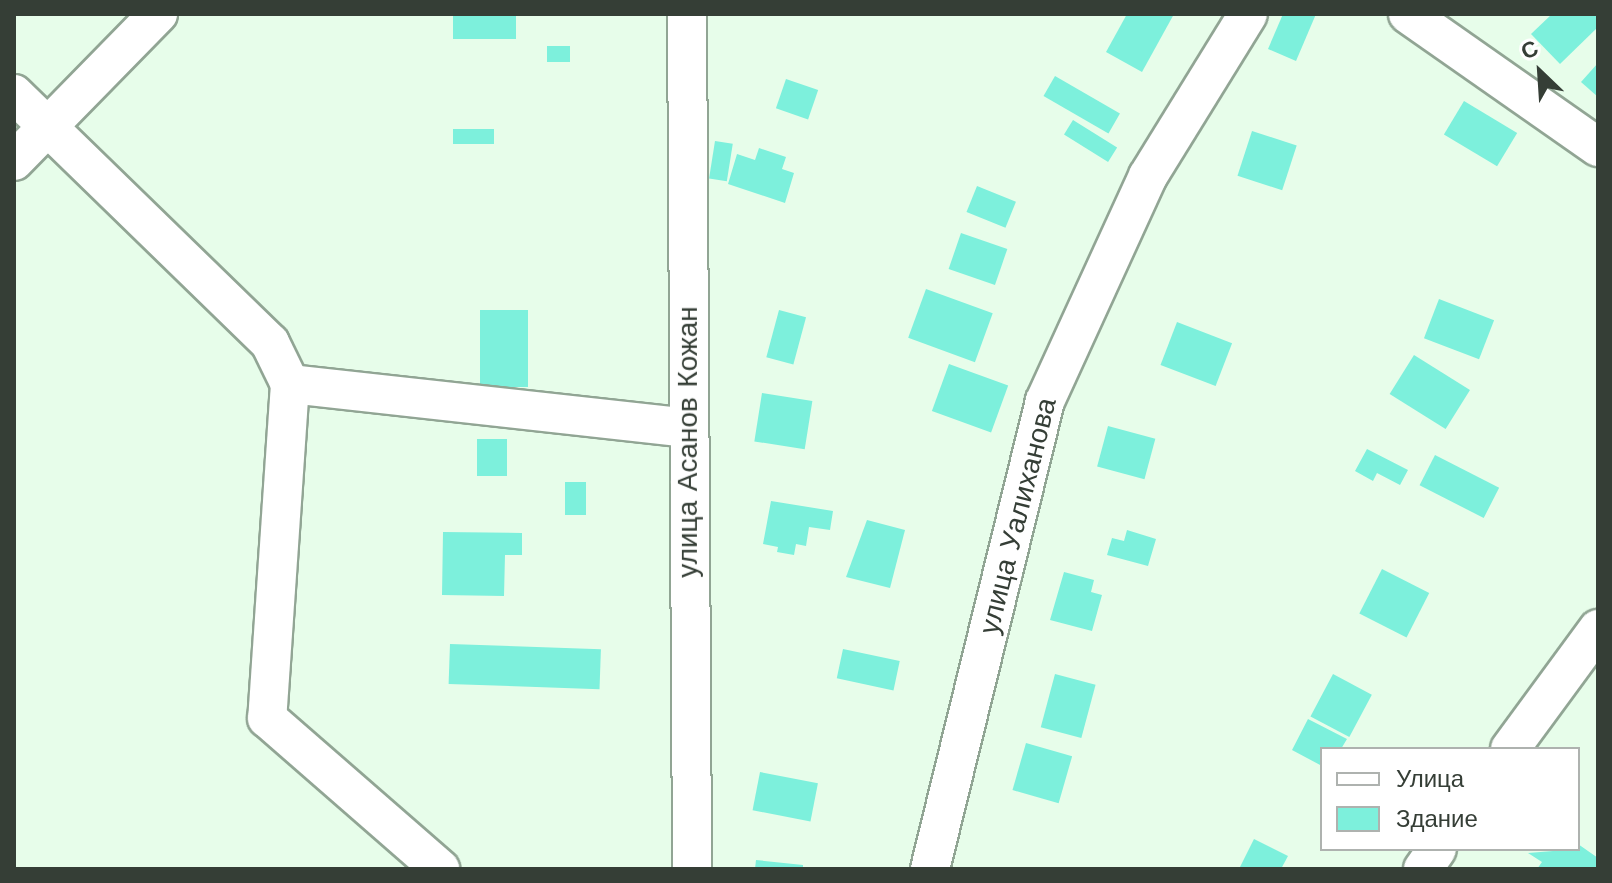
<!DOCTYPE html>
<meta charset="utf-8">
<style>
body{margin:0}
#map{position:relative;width:1612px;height:883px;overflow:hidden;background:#e7fdea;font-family:"Work Sans",sans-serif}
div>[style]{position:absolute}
.building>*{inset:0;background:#7df0dc;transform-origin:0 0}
.roads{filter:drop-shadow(2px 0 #91a594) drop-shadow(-2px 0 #91a594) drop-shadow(0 2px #91a594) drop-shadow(0 -2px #91a594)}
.minor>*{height:38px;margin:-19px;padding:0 19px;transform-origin:19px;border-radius:19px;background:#fff}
span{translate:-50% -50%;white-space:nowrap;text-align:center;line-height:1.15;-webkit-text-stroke:7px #fff;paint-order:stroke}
.street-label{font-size:28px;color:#353e36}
.frame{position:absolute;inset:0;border:16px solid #353e36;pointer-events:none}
.legend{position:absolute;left:1320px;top:747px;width:260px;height:104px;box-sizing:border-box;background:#fff;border:2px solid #aeb2af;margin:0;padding:10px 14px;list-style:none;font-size:24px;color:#353e36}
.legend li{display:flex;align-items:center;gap:16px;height:40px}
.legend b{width:40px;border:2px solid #aeb2af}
.north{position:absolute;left:1500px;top:32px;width:80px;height:80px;-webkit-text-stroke:6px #fff;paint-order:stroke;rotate:335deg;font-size:22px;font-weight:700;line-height:32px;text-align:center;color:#353e36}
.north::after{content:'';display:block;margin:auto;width:28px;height:36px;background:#353e36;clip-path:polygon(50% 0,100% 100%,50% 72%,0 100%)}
</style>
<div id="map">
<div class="building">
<div style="left:453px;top:14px;width:63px;height:25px"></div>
<div style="clip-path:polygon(1127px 14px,1174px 14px,1142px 72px,1106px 52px)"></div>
<div style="clip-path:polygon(1283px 14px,1316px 14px,1296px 61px,1268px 49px)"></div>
<div style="clip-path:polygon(1552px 14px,1598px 14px,1598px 27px,1560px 64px,1531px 34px)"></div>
<div style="left:547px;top:46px;width:23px;height:16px"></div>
<div style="clip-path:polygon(1598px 63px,1598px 97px,1581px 82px)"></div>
<div style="left:1055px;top:76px;width:75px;height:23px;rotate:30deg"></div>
<div style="left:786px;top:79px;width:34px;height:31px;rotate:19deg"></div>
<div style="left:1464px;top:101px;width:62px;height:39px;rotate:31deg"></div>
<div style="left:1073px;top:120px;width:52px;height:17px;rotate:32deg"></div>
<div style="left:453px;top:129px;width:41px;height:15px"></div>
<div style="left:1252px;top:131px;width:47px;height:47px;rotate:18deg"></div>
<div style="left:715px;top:141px;width:18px;height:38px;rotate:9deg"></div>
<div style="clip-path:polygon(759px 148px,786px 157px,782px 169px,794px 173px,785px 203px,728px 184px,737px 154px,755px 160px)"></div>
<div style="left:977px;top:186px;width:42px;height:28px;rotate:22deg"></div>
<div style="left:961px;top:233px;width:49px;height:38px;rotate:19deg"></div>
<div style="left:926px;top:289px;width:71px;height:52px;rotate:20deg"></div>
<div style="left:1439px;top:299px;width:59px;height:42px;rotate:21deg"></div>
<div style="left:480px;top:310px;width:48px;height:77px"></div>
<div style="left:779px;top:310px;width:28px;height:49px;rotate:15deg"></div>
<div style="left:1177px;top:322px;width:59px;height:46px;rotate:21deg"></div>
<div style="left:1414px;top:355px;width:66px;height:46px;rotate:32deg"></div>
<div style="left:949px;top:364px;width:63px;height:50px;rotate:20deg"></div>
<div style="left:762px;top:393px;width:51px;height:49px;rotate:9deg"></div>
<div style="left:1108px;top:426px;width:49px;height:42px;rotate:15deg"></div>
<div style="left:477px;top:439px;width:30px;height:37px"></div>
<div style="clip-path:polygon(1367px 449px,1408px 470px,1400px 485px,1377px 473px,1373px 481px,1355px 471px)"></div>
<div style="left:1435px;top:455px;width:72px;height:34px;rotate:27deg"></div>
<div style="left:565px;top:482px;width:21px;height:33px"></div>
<div style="clip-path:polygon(771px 501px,833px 511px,830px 530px,809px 527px,806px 546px,796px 544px,794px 555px,777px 552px,778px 547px,763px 544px)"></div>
<div style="clip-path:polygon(867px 520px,905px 530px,890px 588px,846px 577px)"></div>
<div style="clip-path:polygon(1127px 530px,1156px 539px,1148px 566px,1107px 555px,1112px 538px,1124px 541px)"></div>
<div style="clip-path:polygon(443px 532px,522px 533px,522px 555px,505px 555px,504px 596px,442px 595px)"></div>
<div style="left:1382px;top:569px;width:53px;height:50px;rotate:27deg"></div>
<div style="clip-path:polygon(1064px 572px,1094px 580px,1091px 592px,1102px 595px,1092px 631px,1050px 620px)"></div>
<div style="left:450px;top:644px;width:151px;height:40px;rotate:2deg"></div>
<div style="left:843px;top:649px;width:58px;height:30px;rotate:12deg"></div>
<div style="left:1055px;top:674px;width:42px;height:55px;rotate:15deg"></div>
<div style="left:1333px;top:674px;width:44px;height:48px;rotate:28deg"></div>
<div style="clip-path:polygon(1308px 719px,1347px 739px,1341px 749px,1322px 749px,1322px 766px,1292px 750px)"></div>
<div style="left:1026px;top:743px;width:48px;height:49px;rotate:16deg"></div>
<div style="left:760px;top:772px;width:59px;height:39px;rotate:11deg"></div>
<div style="clip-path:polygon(1254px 839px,1288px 856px,1281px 869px,1239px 869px)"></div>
<div style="clip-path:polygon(1578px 844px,1598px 858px,1598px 869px,1537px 869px,1542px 862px,1528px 853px,1578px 849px)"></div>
<div style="clip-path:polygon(756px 860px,803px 865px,803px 869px,755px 869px)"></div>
</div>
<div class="roads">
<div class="minor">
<div style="left:687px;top:14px;width:855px;rotate:89.66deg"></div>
<div style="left:1408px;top:14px;width:232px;rotate:35deg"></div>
<div style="left:14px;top:94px;width:357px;rotate:44.2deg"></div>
<div style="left:270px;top:343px;width:46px;rotate:64deg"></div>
<div style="left:290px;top:384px;width:398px;rotate:6.3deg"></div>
<div style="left:14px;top:161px;width:206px;rotate:-45.6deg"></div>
<div style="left:290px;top:384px;width:335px;rotate:93.9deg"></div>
<div style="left:267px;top:718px;width:230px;rotate:41.1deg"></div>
<div style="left:1510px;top:749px;width:149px;rotate:-53.7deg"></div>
<div style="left:930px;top:869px;width:482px;rotate:-76.2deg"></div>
<div style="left:1045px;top:401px;width:247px;rotate:-65.4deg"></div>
<div style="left:1148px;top:176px;width:190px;rotate:-58.3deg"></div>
<div style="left:1423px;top:869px;width:24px;rotate:-55deg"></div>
</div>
</div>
<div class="street-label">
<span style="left:688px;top:442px;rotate:-90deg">улица Асанов Кожан</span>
<span style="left:1018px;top:516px;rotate:-76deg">улица Уалиханова</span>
</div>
<div class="frame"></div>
<ul class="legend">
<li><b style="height:10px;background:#fff"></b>Улица</li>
<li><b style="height:22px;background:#7df0dc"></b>Здание</li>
</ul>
<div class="north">С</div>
</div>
